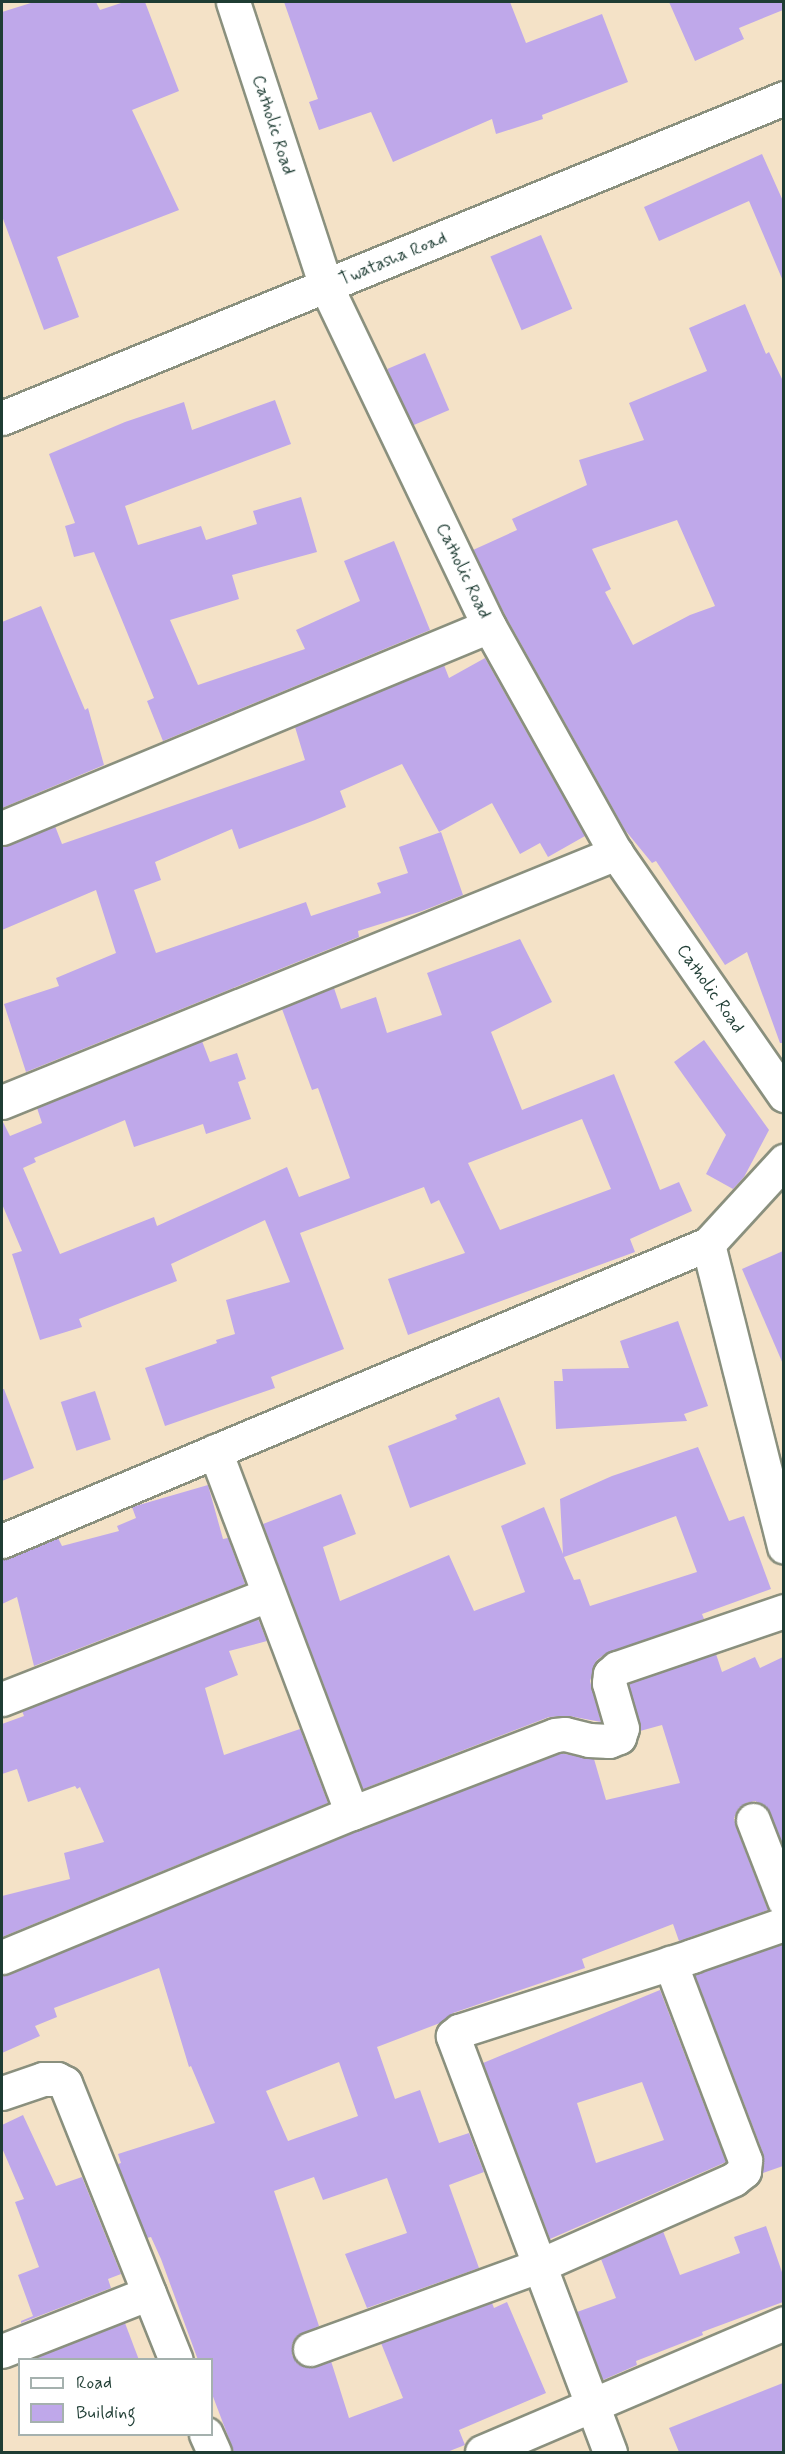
<!DOCTYPE html>
<style>
body{margin:0}
#map{position:relative;width:785px;height:2454px;overflow:hidden;background:#f4e2c7;font-family:Mynerve,sans-serif}
div>[style]{position:absolute}
.building>*{inset:0;background:#bfa8ea;transform-origin:0 0}
.roads{filter:drop-shadow(2px 0 #8a907e) drop-shadow(-2px 0 #8a907e) drop-shadow(0 2px #8a907e) drop-shadow(0 -2px #8a907e)}
.minor>*{height:33px;margin:-16.5px;padding:0 16.5px;transform-origin:16.5px;border-radius:16.5px;background:#fff}
span{translate:-50% -50%;white-space:nowrap;text-align:center;line-height:1.15;-webkit-text-stroke:4.5px #fff;paint-order:stroke}
.street-label{font-size:18px;color:#1f3d34}
.frame{position:absolute;inset:0;border:3px solid #1f3d34;pointer-events:none}
.legend{position:absolute;left:18px;top:2358px;width:195px;height:78px;box-sizing:border-box;background:#fff;border:2px solid #a5b1ae;margin:0;padding:8px 10px;list-style:none;font-size:18px;color:#1f3d34}
.legend li{display:flex;align-items:center;gap:12px;height:30px}
.legend b{width:30px;border:2px solid #a5b1ae}
</style>
<div id="map">
<div class="building">
<div style="clip-path:polygon(34px 2px,96px 2px,100px 10px,124px 2px,145px 2px,179px 91px,132px 110px,179px 210px,57px 257px,79px 317px,44px 330px,2px 216px,2px 12px)"></div>
<div style="clip-path:polygon(284px 2px,510px 2px,526px 43px,602px 14px,628px 82px,542px 115px,543px 119px,496px 134px,492px 119px,393px 162px,371px 112px,319px 130px,309px 102px,318px 99px)"></div>
<div style="clip-path:polygon(669px 2px,783px 2px,783px 10px,739px 28px,744px 39px,695px 61px)"></div>
<div style="clip-path:polygon(762px 154px,783px 201px,783px 281px,749px 201px,659px 241px,644px 207px)"></div>
<div style="left:541px;top:235px;width:80px;height:55px;rotate:67deg"></div>
<div style="clip-path:polygon(evenodd,745px 304px,766px 354px,769px 352px,783px 381px,783px 1043px,780px 1043px,747px 952px,725px 965px,656px 861px,652px 863px,625px 830px,506px 617px,473px 550px,517px 530px,512px 519px,587px 485px,579px 460px,644px 440px,629px 403px,707px 371px,689px 328px,745px 304px,677px 520px,715px 606px,690px 615px,633px 645px,605px 592px,611px 589px,592px 549px,677px 520px)"></div>
<div style="left:425px;top:353px;width:62px;height:41px;rotate:67deg"></div>
<div style="clip-path:polygon(275px 400px,291px 444px,125px 506px,138px 545px,201px 526px,206px 540px,257px 524px,253px 511px,301px 497px,317px 552px,232px 575px,239px 599px,170px 620px,198px 685px,305px 649px,296px 630px,360px 601px,344px 561px,394px 541px,430px 630px,163px 741px,147px 701px,154px 698px,94px 552px,74px 557px,65px 526px,75px 523px,49px 454px,125px 422px,184px 402px,192px 430px)"></div>
<div style="clip-path:polygon(41px 606px,85px 710px,88px 708px,104px 765px,2px 808px,2px 622px)"></div>
<div style="clip-path:polygon(485px 658px,585px 836px,548px 857px,540px 843px,520px 854px,492px 803px,439px 832px,402px 764px,340px 791px,346px 807px,315px 820px,239px 849px,232px 829px,155px 862px,161px 880px,134px 890px,156px 953px,306px 902px,311px 916px,381px 893px,377px 883px,408px 873px,399px 847px,441px 832px,463px 895px,422px 911px,358px 931px,359px 937px,26px 1072px,4px 1004px,59px 986px,56px 978px,116px 953px,96px 890px,2px 930px,2px 846px,55px 826px,62px 844px,305px 760px,295px 727px,444px 665px,449px 678px)"></div>
<div style="clip-path:polygon(evenodd,520px 939px,552px 1002px,491px 1032px,522px 1110px,614px 1074px,660px 1190px,679px 1182px,692px 1211px,630px 1239px,635px 1252px,408px 1335px,388px 1279px,465px 1253px,439px 1200px,431px 1204px,424px 1187px,300px 1233px,344px 1349px,271px 1377px,275px 1388px,165px 1426px,145px 1368px,217px 1343px,216px 1340px,235px 1334px,226px 1300px,290px 1282px,265px 1220px,171px 1264px,177px 1281px,79px 1319px,82px 1327px,40px 1340px,12px 1254px,22px 1251px,2px 1204px,2px 1120px,10px 1136px,42px 1123px,37px 1108px,202px 1041px,210px 1062px,237px 1053px,246px 1079px,238px 1082px,251px 1119px,206px 1134px,203px 1124px,134px 1147px,125px 1120px,34px 1158px,36px 1162px,23px 1168px,60px 1254px,154px 1217px,157px 1226px,287px 1167px,299px 1197px,350px 1178px,318px 1088px,312px 1090px,282px 1009px,334px 988px,341px 1009px,376px 997px,387px 1033px,442px 1015px,427px 973px,520px 939px,582px 1119px,611px 1189px,500px 1230px,468px 1163px,582px 1119px)"></div>
<div style="clip-path:polygon(704px 1040px,769px 1130px,744px 1177px,733px 1189px,706px 1174px,726px 1135px,674px 1062px)"></div>
<div style="clip-path:polygon(783px 1251px,783px 1364px,742px 1269px)"></div>
<div style="clip-path:polygon(678px 1321px,708px 1406px,684px 1414px,687px 1421px,556px 1429px,554px 1381px,563px 1381px,562px 1369px,629px 1368px,620px 1341px)"></div>
<div style="clip-path:polygon(2px 1389px,4px 1389px,34px 1468px,2px 1481px)"></div>
<div style="left:95px;top:1391px;width:51px;height:36px;rotate:72deg"></div>
<div style="clip-path:polygon(499px 1397px,526px 1464px,410px 1508px,388px 1446px,457px 1419px,455px 1415px)"></div>
<div style="clip-path:polygon(evenodd,698px 1447px,729px 1521px,744px 1516px,771px 1589px,702px 1614px,704px 1619px,605px 1654px,597px 1660px,590px 1681px,601px 1722px,569px 1716px,549px 1717px,363px 1789px,263px 1524px,341px 1494px,356px 1534px,323px 1547px,340px 1601px,449px 1555px,474px 1611px,525px 1592px,501px 1526px,544px 1507px,563px 1554px,560px 1499px,612px 1476px,698px 1447px,676px 1516px,697px 1572px,590px 1606px,580px 1579px,574px 1580px,564px 1557px,676px 1516px)"></div>
<div style="clip-path:polygon(208px 1485px,223px 1539px,228px 1538px,245px 1584px,34px 1666px,17px 1597px,2px 1604px,2px 1559px,58px 1538px,62px 1546px,119px 1531px,117px 1526px,136px 1518px,132px 1507px)"></div>
<div style="clip-path:polygon(258px 1619px,267px 1641px,229px 1651px,238px 1675px,205px 1688px,224px 1755px,300px 1729px,328px 1803px,2px 1937px,2px 1896px,70px 1879px,64px 1853px,104px 1842px,80px 1787px,77px 1789px,75px 1786px,28px 1802px,17px 1769px,2px 1774px,2px 1724px,24px 1716px,22px 1711px)"></div>
<div style="clip-path:polygon(evenodd,716px 1654px,722px 1672px,755px 1657px,760px 1668px,783px 1657px,783px 1847px,770px 1813px,764px 1805px,755px 1801px,746px 1803px,738px 1809px,734px 1818px,736px 1827px,768px 1910px,679px 1941px,673px 1924px,582px 1959px,585px 1968px,453px 2013px,440px 2023px,377px 2047px,395px 2099px,420px 2090px,439px 2143px,469px 2133px,484px 2172px,449px 2185px,479px 2268px,367px 2308px,345px 2254px,407px 2233px,387px 2178px,323px 2200px,314px 2177px,274px 2191px,319px 2326px,296px 2337px,292px 2345px,292px 2355px,298px 2364px,307px 2367px,331px 2361px,349px 2418px,403px 2398px,381px 2343px,492px 2303px,494px 2308px,507px 2302px,546px 2393px,459px 2430px,465px 2445px,447px 2452px,234px 2452px,212px 2394px,212px 2360px,198px 2360px,161px 2259px,151px 2237px,147px 2238px,118px 2164px,121px 2163px,118px 2154px,215px 2123px,191px 2066px,189px 2067px,159px 1968px,54px 2008px,57px 2017px,35px 2026px,40px 2036px,2px 2053px,2px 1975px,359px 1830px,559px 1753px,594px 1759px,606px 1800px,680px 1783px,662px 1725px,640px 1731px,629px 1684px,716px 1654px,339px 2062px,358px 2116px,288px 2141px,266px 2091px,339px 2062px)"></div>
<div style="clip-path:polygon(783px 1944px,783px 2166px,763px 2173px,763px 2153px,695px 1975px)"></div>
<div style="clip-path:polygon(evenodd,660px 1990px,726px 2162px,550px 2239px,483px 2063px,660px 1990px,642px 2082px,664px 2140px,596px 2163px,577px 2103px,642px 2082px)"></div>
<div style="clip-path:polygon(23px 2115px,56px 2186px,82px 2177px,121px 2274px,108px 2279px,111px 2288px,21px 2323px,21px 2321px,33px 2316px,18px 2275px,39px 2267px,15px 2202px,24px 2199px,2px 2148px,2px 2125px)"></div>
<div style="clip-path:polygon(766px 2226px,783px 2275px,783px 2302px,702px 2332px,703px 2335px,636px 2361px,637px 2365px,603px 2380px,577px 2312px,616px 2298px,601px 2259px,663px 2231px,680px 2275px,740px 2253px,734px 2237px)"></div>
<div style="clip-path:polygon(125px 2323px,139px 2360px,35px 2360px,35px 2358px)"></div>
<div style="clip-path:polygon(783px 2383px,783px 2452px,679px 2452px,669px 2428px)"></div>
</div>
<div class="roads">
<div class="minor">
<div style="left:233px;top:2px;width:299px;rotate:71.9deg"></div>
<div style="left:326px;top:286px;width:377px;rotate:64.4deg"></div>
<div style="left:489px;top:626px;width:260px;rotate:60.8deg"></div>
<div style="left:616px;top:853px;width:295px;rotate:55.2deg"></div>
<div style="left:2px;top:418px;width:845px;rotate:-22.25deg"></div>
<div style="left:2px;top:828px;width:527px;rotate:-22.53deg"></div>
<div style="left:2px;top:1102px;width:663px;rotate:-22.07deg"></div>
<div style="left:708px;top:1244px;width:312px;rotate:75.9deg"></div>
<div style="left:215px;top:1451px;width:387px;rotate:69.3deg"></div>
<div style="left:2px;top:1541px;width:766px;rotate:-22.82deg"></div>
<div style="left:708px;top:1244px;width:113px;rotate:-47.5deg"></div>
<div style="left:2px;top:1699px;width:286px;rotate:-21.4deg"></div>
<div style="left:753px;top:1820px;width:86px;rotate:68.8deg"></div>
<div style="left:2px;top:1957px;width:378px;rotate:-22.4deg"></div>
<div style="left:352px;top:1813px;width:217px;rotate:-21deg"></div>
<div style="left:555px;top:1735px;width:10px;rotate:-6deg"></div>
<div style="left:565px;top:1734px;width:25px;rotate:14deg"></div>
<div style="left:589px;top:1740px;width:20px;rotate:3deg"></div>
<div style="left:609px;top:1741px;width:11px;rotate:-22deg"></div>
<div style="left:619px;top:1737px;width:9px;rotate:-72deg"></div>
<div style="left:622px;top:1728px;width:47px;rotate:-106.1deg"></div>
<div style="left:609px;top:1683px;width:9px;rotate:-84deg"></div>
<div style="left:610px;top:1674px;width:9px;rotate:-41deg"></div>
<div style="left:617px;top:1668px;width:176px;rotate:-18.8deg"></div>
<div style="left:2px;top:2093px;width:43px;rotate:-18.9deg"></div>
<div style="left:43px;top:2079px;width:14px"></div>
<div style="left:57px;top:2079px;width:9px;rotate:27deg"></div>
<div style="left:65px;top:2083px;width:298px;rotate:68.2deg"></div>
<div style="left:310px;top:2349px;width:243px;rotate:-20deg"></div>
<div style="left:538px;top:2266px;width:214px;rotate:-23.9deg"></div>
<div style="left:734px;top:2179px;width:13px;rotate:-39deg"></div>
<div style="left:744px;top:2171px;width:11px;rotate:-85deg"></div>
<div style="left:745px;top:2160px;width:211px;rotate:-110.8deg"></div>
<div style="left:2px;top:2351px;width:158px;rotate:-21.5deg"></div>
<div style="left:206px;top:2434px;width:20px;rotate:66deg"></div>
<div style="left:482px;top:2452px;width:328px;rotate:-23.1deg"></div>
<div style="left:610px;top:2452px;width:445px;rotate:-110.7deg"></div>
<div style="left:453px;top:2036px;width:8px;rotate:-40deg"></div>
<div style="left:459px;top:2031px;width:245px;rotate:-17.8deg"></div>
<div style="left:692px;top:1956px;width:97px;rotate:-19.2deg"></div>
</div>
</div>
<div class="street-label">
<span style="left:273px;top:125px;rotate:72deg">Catholic Road</span>
<span style="left:393px;top:259px;rotate:-22deg">Twatasha Road</span>
<span style="left:463px;top:571px;rotate:64deg">Catholic Road</span>
<span style="left:710px;top:989px;rotate:55deg">Catholic Road</span>
</div>
<div class="frame"></div>
<ul class="legend">
<li><b style="height:8px;background:#fff"></b>Road</li>
<li><b style="height:16px;background:#bfa8ea"></b>Building</li>
</ul>
</div>
